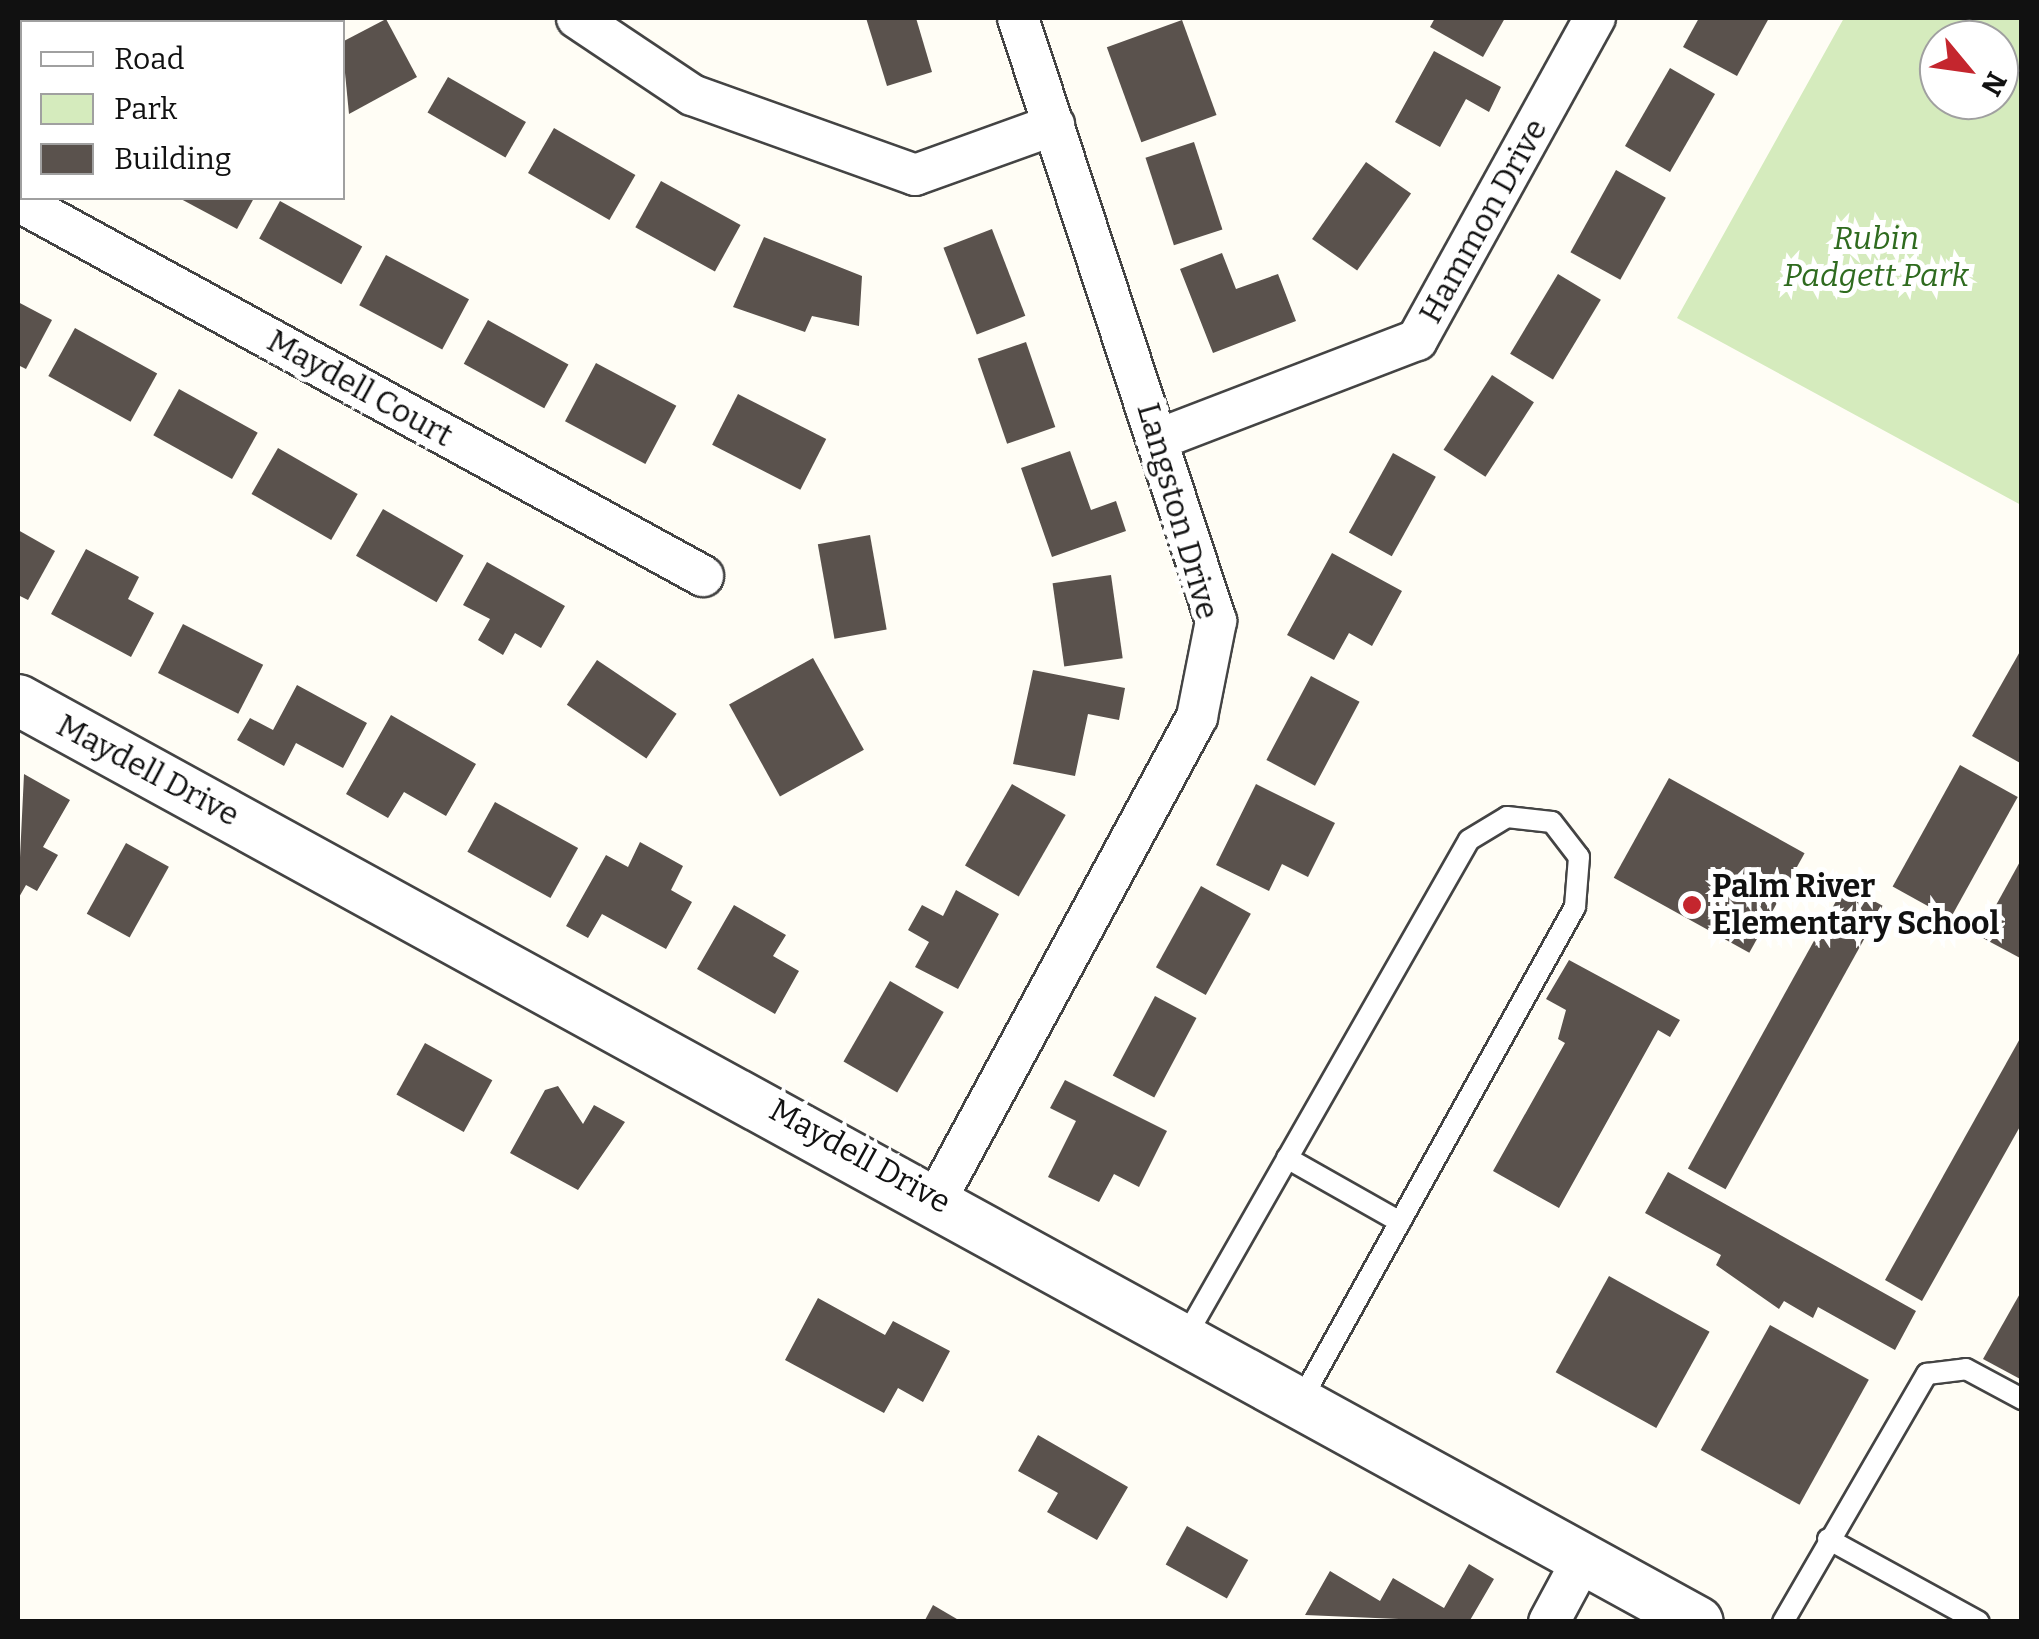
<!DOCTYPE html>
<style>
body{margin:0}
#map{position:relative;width:2039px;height:1639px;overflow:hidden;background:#fffdf5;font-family:Bitter,serif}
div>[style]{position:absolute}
.green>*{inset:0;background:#d5ebbd}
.building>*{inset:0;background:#5a524d;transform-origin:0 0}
.roads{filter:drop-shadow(2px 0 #444) drop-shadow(-2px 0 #444) drop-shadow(0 2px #444) drop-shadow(0 -2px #444)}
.service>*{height:20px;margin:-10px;padding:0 10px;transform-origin:10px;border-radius:10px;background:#fff}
.minor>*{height:40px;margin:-20px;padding:0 20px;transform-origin:20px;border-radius:20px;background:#fff}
.tertiary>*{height:50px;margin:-25px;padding:0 25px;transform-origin:25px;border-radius:25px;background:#fff}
.dots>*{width:28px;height:28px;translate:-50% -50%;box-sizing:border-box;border:5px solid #fff;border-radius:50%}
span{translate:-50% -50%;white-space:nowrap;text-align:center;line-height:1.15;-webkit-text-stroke:10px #fff;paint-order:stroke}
.street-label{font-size:32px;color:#111}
.park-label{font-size:32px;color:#2f6b1f;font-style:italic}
.poi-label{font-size:32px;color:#111;font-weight:700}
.left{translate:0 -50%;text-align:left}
.frame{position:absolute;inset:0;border:20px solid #111;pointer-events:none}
.legend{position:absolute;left:20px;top:20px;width:325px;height:180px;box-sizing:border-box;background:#fff;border:2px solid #a0a0a0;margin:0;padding:12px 18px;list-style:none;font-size:30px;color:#111}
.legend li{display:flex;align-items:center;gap:20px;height:50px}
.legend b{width:50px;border:2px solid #a0a0a0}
.north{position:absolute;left:1919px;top:20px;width:100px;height:100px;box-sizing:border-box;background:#fff;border:2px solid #a0a0a0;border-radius:50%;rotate:119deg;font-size:28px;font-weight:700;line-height:40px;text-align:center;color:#111}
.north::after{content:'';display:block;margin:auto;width:35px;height:45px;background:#c4262e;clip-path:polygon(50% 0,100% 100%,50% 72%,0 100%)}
</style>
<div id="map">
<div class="green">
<div style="clip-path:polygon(evenodd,1844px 18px,2021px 18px,2021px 505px,1677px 318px,1844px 18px,1939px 40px,1999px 40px,1999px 100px,1939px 100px,1939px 40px)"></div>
</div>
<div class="building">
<div style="clip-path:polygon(866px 18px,916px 18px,932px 72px,887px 86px)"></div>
<div style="clip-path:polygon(1435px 18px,1505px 18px,1483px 57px,1430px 27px)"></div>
<div style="clip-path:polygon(1699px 18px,1769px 18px,1737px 76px,1683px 47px)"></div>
<div style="clip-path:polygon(386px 19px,417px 77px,349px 114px,342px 42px)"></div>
<div style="left:1182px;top:20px;width:101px;height:80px;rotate:70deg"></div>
<div style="left:18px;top:29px;width:5px;height:114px;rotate:37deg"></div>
<div style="clip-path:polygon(1434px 51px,1501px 87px,1489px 112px,1466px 99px,1440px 147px,1395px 122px)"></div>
<div style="left:1670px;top:68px;width:52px;height:90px;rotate:30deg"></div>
<div style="left:448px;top:77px;width:90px;height:41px;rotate:30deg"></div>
<div style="left:554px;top:128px;width:94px;height:52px;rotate:30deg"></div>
<div style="left:1194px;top:142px;width:92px;height:51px;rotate:72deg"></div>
<div style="left:1366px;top:162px;width:55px;height:94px;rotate:35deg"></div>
<div style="left:1616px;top:170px;width:57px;height:94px;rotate:29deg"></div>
<div style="left:661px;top:181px;width:91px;height:53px;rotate:29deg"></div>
<div style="clip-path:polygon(179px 198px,254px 198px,237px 229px)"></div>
<div style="left:280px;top:201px;width:94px;height:43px;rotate:29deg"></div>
<div style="left:992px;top:229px;width:93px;height:52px;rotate:69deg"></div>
<div style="clip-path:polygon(764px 237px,862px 276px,859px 326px,812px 316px,805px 332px,733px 307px)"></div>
<div style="clip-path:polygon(1222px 253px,1236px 289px,1278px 274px,1296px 321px,1213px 353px,1180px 269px)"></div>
<div style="left:386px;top:255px;width:94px;height:57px;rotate:28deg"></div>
<div style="left:1558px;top:274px;width:50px;height:93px;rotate:31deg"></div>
<div style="clip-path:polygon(18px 302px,52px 320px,26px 369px,18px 365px)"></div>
<div style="left:488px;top:320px;width:92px;height:50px;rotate:29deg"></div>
<div style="left:75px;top:328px;width:94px;height:55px;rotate:29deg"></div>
<div style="left:1026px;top:342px;width:90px;height:51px;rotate:71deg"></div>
<div style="left:596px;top:363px;width:91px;height:66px;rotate:28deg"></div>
<div style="left:1492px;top:375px;width:50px;height:89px;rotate:33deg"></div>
<div style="left:179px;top:389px;width:90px;height:53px;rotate:29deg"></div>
<div style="left:738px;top:394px;width:99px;height:57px;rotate:27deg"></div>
<div style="left:278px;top:448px;width:92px;height:53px;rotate:30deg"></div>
<div style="clip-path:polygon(1070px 451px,1091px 510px,1116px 501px,1126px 531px,1052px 557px,1021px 468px)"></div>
<div style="left:1393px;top:453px;width:49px;height:91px;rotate:29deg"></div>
<div style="left:383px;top:509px;width:93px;height:54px;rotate:30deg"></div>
<div style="clip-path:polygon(18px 530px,55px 551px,28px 600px,18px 595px)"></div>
<div style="left:870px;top:535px;width:96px;height:53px;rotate:80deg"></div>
<div style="clip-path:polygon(86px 549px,139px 577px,128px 599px,154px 613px,131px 657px,51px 614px)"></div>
<div style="clip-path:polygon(1332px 553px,1402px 591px,1372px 646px,1349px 633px,1334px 660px,1287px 635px)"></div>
<div style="clip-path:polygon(487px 562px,565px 606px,541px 648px,515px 633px,503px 655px,478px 640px,490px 619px,463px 605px)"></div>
<div style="left:1111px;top:575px;width:84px;height:59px;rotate:82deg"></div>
<div style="left:183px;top:624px;width:90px;height:55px;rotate:27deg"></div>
<div style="clip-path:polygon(2022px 648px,2022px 764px,1972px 736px)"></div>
<div style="left:813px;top:658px;width:105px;height:96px;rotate:61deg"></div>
<div style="left:597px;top:660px;width:96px;height:54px;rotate:34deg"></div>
<div style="clip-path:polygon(1033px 670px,1125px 688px,1119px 720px,1088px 714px,1075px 776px,1013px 764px)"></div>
<div style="left:1311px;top:676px;width:55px;height:95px;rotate:28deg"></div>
<div style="clip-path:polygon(297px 685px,367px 723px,343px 768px,296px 743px,284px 766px,237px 740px,250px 718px,273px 730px)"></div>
<div style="clip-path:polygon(391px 715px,476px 764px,446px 816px,404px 792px,388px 818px,346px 794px)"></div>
<div style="left:1960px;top:765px;width:66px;height:139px;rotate:29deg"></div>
<div style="clip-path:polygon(24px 774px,70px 800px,43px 847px,58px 855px,37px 891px,26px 885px,18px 899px)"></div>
<div style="left:1669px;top:778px;width:155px;height:114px;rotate:29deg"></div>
<div style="left:1012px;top:784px;width:62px;height:94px;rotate:30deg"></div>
<div style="clip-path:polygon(1256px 784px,1335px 823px,1308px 877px,1282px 864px,1269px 891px,1216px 865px)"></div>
<div style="left:495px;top:802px;width:95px;height:57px;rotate:29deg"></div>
<div style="clip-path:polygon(640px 842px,683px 866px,671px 890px,692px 902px,666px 949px,602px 914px,588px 938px,566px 926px,606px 855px,628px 867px)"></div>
<div style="left:126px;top:843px;width:49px;height:81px;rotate:29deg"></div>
<div style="clip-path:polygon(2022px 858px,2022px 959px,1979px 936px)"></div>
<div style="left:1845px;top:885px;width:43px;height:324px;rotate:29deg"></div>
<div style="left:1201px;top:886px;width:57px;height:93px;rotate:29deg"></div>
<div style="clip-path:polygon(956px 890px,999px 914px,958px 989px,915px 967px,929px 942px,908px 930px,922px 905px,943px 916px)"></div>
<div style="clip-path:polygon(734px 905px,786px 935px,773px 956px,799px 971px,775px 1014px,697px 969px)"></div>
<div style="clip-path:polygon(1569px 960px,1680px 1020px,1670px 1037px,1658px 1030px,1559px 1208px,1493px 1171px,1565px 1043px,1558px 1039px,1566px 1010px,1546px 999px)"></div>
<div style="left:890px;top:981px;width:62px;height:93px;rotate:30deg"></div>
<div style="left:1155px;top:996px;width:47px;height:90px;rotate:28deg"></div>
<div style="clip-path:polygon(2022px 1035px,2022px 1123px,1922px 1301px,1885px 1280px)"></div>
<div style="left:425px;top:1043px;width:77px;height:59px;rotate:29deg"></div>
<div style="clip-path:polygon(1065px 1080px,1167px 1131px,1139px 1187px,1114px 1174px,1099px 1202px,1048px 1177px,1076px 1121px,1050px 1108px)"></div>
<div style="clip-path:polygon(558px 1086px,583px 1124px,594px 1105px,625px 1122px,578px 1190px,510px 1153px,545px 1090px)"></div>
<div style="clip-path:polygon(1668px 1172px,1916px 1311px,1895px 1350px,1818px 1307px,1813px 1318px,1784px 1301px,1779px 1309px,1716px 1265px,1721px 1255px,1645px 1213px)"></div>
<div style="left:1609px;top:1276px;width:115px;height:110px;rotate:29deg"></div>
<div style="clip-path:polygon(2022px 1290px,2022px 1380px,1983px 1359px)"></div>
<div style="clip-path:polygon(818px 1298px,885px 1335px,893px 1321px,950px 1351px,923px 1402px,898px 1388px,884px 1413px,785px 1360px)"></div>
<div style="left:1770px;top:1325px;width:113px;height:143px;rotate:29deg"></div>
<div style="clip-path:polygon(1038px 1435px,1128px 1487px,1097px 1540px,1047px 1512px,1058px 1493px,1018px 1471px)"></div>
<div style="left:1187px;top:1526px;width:70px;height:44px;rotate:29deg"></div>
<div style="clip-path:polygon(1469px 1564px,1494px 1579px,1469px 1622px,1305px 1615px,1330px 1571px,1380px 1601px,1393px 1578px,1444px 1608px)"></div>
<div style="clip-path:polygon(933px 1605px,962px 1622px,924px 1622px)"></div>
</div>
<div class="roads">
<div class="service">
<div style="left:1287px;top:1158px;width:130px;rotate:29.5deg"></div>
<div style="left:1186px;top:1336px;width:571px;rotate:-60.29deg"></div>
<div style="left:1469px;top:840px;width:44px;rotate:-31.2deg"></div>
<div style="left:1507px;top:817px;width:45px;rotate:6.3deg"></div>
<div style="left:1552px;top:822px;width:44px;rotate:52.4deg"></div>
<div style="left:1579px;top:857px;width:50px;rotate:94.6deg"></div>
<div style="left:1575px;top:907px;width:564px;rotate:119.06deg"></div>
<div style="left:1828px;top:1539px;width:172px;rotate:28.8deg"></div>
<div style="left:1783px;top:1622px;width:287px;rotate:-59.9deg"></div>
<div style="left:1927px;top:1374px;width:39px;rotate:-7deg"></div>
<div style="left:1966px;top:1369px;width:64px;rotate:28.2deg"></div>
</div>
<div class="minor">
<div style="left:577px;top:18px;width:138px;rotate:33.8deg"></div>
<div style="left:692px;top:95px;width:237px;rotate:19.7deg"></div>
<div style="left:915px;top:175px;width:148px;rotate:-19.8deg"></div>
<div style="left:18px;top:201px;width:781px;rotate:28.7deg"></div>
<div style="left:1159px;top:439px;width:276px;rotate:-21deg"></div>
<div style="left:1417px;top:340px;width:368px;rotate:-61.1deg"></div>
<div style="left:937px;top:1198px;width:547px;rotate:-61.61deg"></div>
<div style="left:1197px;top:717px;width:98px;rotate:-78.8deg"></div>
<div style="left:1216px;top:621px;width:635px;rotate:-108.18deg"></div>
<div style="left:1549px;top:1622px;width:74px;rotate:-61.7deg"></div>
</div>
<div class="tertiary">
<div style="left:18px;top:700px;width:1916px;rotate:28.76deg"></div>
</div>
</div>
<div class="dots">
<div style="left:1692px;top:905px;background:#c4262e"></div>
</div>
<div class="street-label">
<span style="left:1483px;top:221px;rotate:-61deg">Hammon Drive</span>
<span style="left:360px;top:388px;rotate:29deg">Maydell Court</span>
<span style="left:1178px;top:511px;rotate:74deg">Langston Drive</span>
<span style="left:148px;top:770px;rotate:28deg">Maydell Drive</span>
<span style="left:860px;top:1156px;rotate:29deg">Maydell Drive</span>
</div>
<div class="park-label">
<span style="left:1876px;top:257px">Rubin<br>Padgett Park</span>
</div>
<div class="poi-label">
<span class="left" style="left:1712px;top:905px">Palm River<br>Elementary School</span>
</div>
<div class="frame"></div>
<ul class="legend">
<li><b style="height:12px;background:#fff"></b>Road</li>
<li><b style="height:28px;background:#d5ebbd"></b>Park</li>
<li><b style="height:28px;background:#5a524d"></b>Building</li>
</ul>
<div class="north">N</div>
</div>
